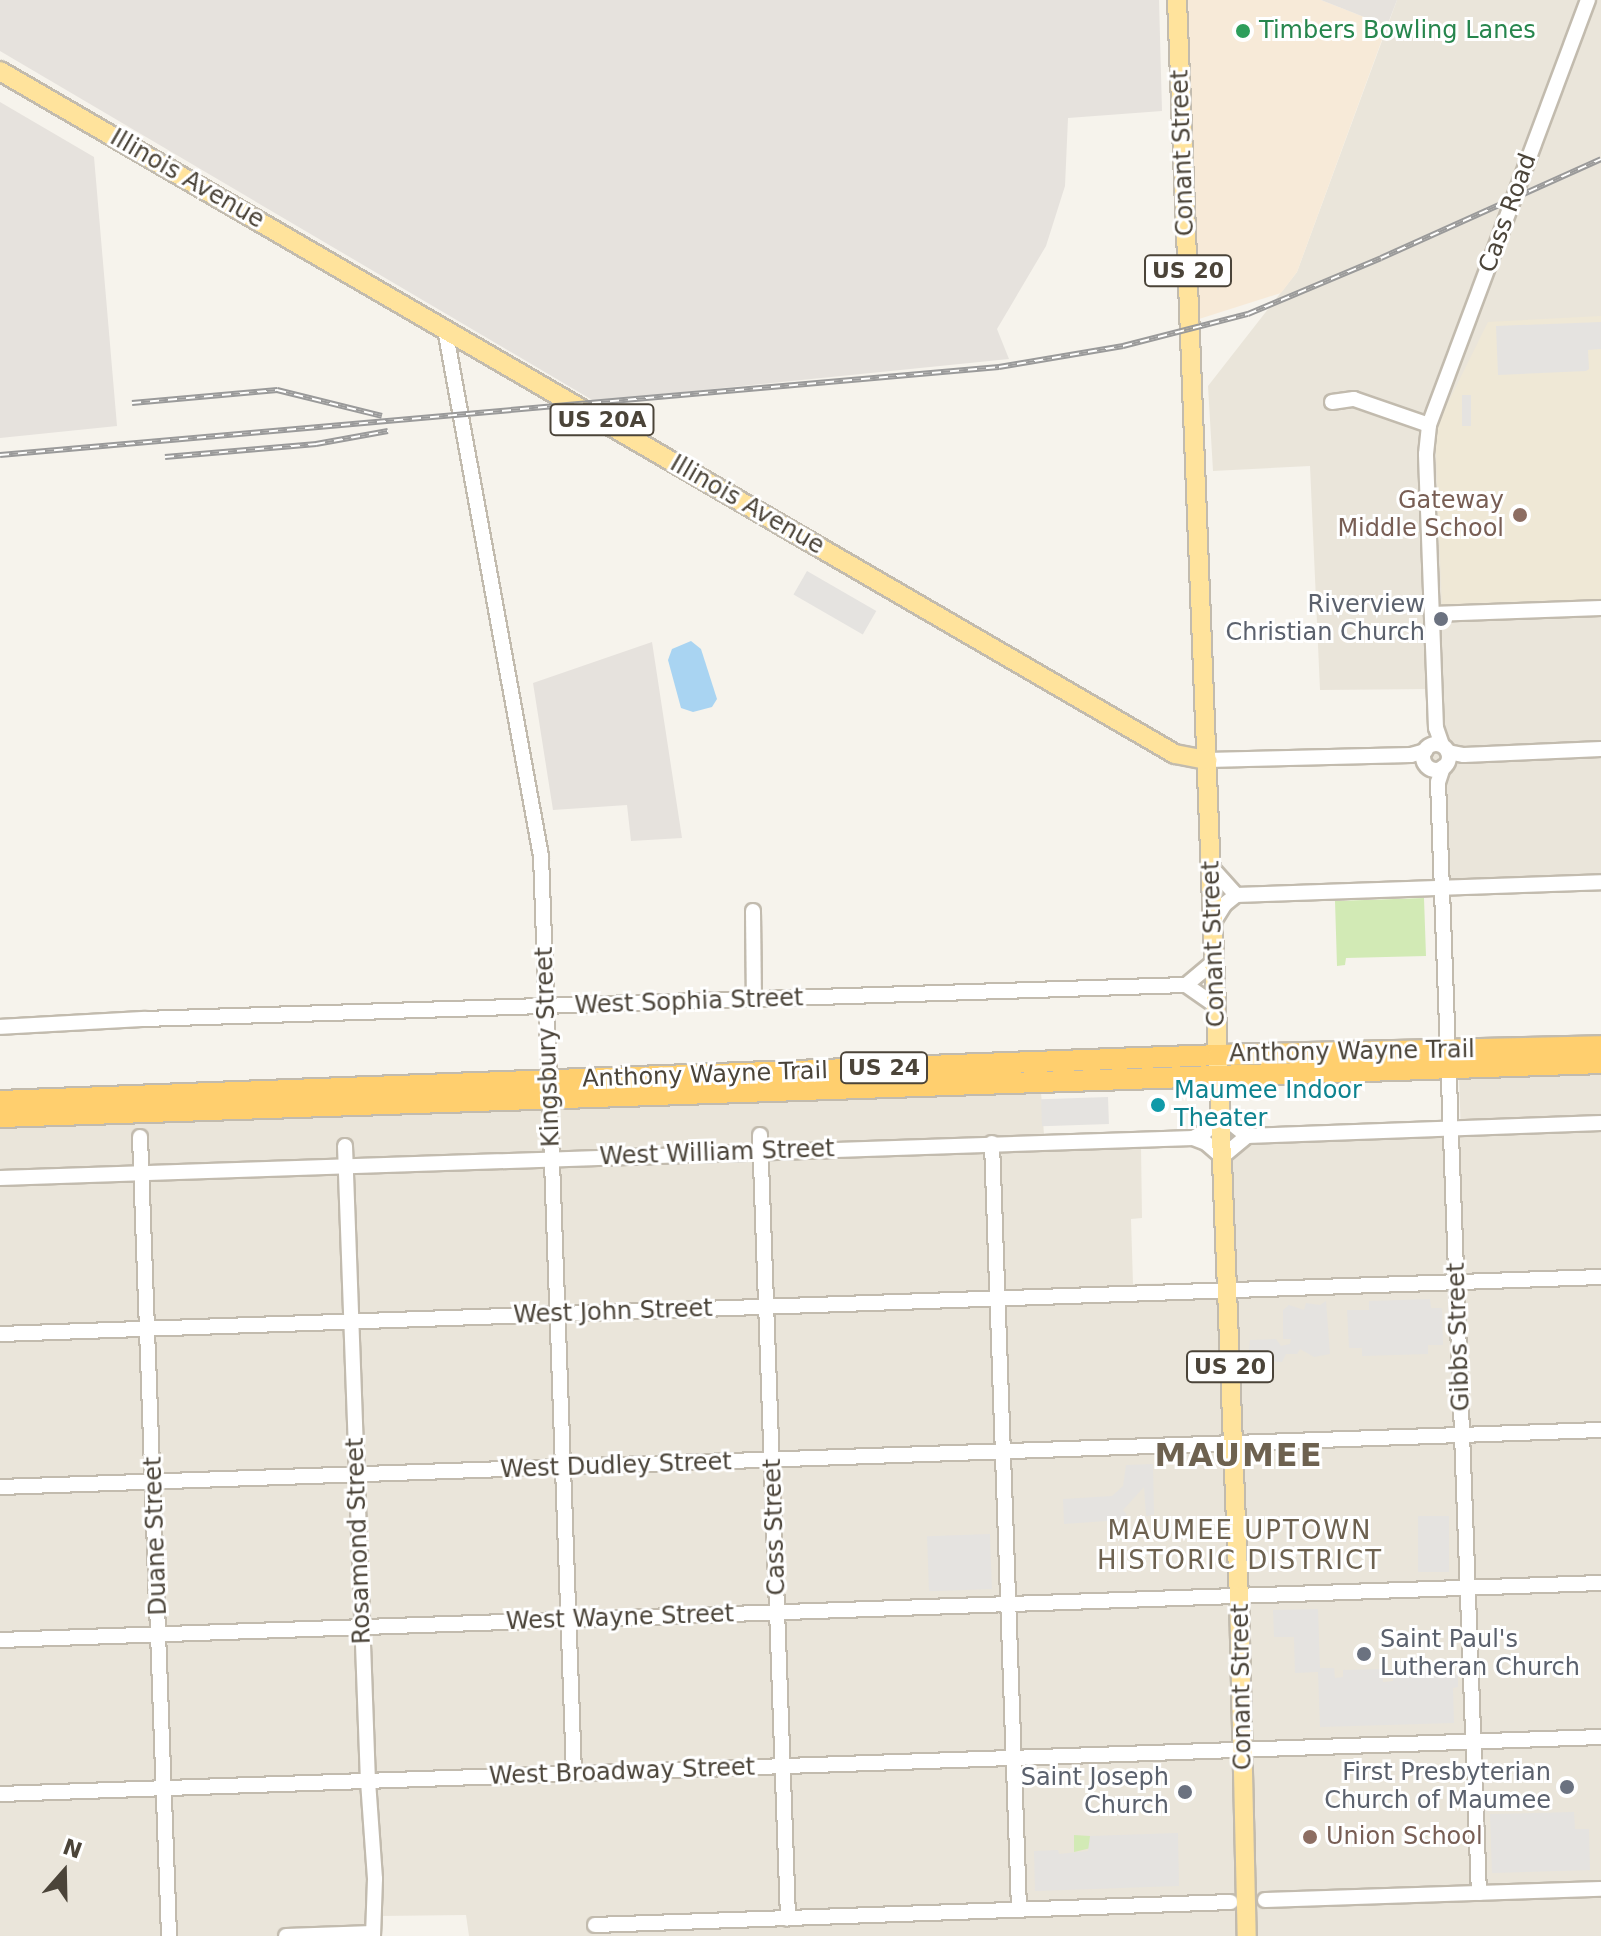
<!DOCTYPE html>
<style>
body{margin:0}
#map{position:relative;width:1601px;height:1936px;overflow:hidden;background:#f6f3ec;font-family:"DejaVu Sans",sans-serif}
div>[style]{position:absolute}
.residential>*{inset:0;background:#eae5da}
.commercial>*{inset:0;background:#f7ead8}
.industrial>*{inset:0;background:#e6e2dd}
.education>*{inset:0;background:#efe8d6}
.green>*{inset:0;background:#d2eab5}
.parking>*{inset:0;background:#e5e3e0;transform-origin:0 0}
.water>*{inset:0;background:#a9d4f2}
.roads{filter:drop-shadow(2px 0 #c2bbae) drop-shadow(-2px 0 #c2bbae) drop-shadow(0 2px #c2bbae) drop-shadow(0 -2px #c2bbae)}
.minor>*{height:14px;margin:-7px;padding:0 7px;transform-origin:7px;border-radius:7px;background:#fff}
.minor>.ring{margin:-7px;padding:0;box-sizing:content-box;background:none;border:14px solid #fff;border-radius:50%}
.major>*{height:18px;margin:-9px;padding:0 9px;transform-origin:9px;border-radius:9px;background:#ffe39c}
.highway>*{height:20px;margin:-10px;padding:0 10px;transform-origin:10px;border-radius:10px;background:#ffcf6e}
.rail>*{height:6px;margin-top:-3px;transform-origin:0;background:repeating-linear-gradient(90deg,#fff 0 9px,#9a9a9a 0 18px);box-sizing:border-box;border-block:2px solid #9a9a9a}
.dots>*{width:22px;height:22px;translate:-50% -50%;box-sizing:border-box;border:4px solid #fff;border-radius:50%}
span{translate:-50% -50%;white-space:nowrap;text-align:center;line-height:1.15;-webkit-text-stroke:6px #fff;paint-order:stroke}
.shield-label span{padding:2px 6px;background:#fff;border:2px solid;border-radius:6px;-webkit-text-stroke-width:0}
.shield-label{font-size:22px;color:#4b4439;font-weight:700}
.leisure-label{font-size:24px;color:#27864d}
.left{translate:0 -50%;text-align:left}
.street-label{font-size:24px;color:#4b4439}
.education-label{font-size:24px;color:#785e54}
.right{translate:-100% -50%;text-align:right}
.worship-label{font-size:24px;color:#5b616d}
.culture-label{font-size:24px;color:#0d838f}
.neighbourhood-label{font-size:26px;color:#6e6250;letter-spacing:2px}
.district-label{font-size:32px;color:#6e6250;font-weight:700;letter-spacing:2px}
.north{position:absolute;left:24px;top:1832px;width:80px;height:80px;-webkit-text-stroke:6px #fff;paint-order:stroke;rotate:20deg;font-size:22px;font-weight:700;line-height:32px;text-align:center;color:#4b4439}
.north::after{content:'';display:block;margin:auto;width:28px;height:36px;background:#4b4439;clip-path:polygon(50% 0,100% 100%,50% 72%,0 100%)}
</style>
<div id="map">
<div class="residential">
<div style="clip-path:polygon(1397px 0,1601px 0,1601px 890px,1434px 896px,1429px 689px,1320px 690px,1310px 466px,1213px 471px,1208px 386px,1297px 272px)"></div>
<div style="clip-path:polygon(1601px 1072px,1601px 1936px,469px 1936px,466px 1915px,380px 1916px,380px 1936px,0 1936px,0 1128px,1041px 1092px,1045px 1149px,1141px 1146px,1142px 1218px,1131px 1219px,1133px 1284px,1234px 1282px,1229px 1142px,1461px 1135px,1459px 1078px)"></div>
</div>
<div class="commercial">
<div style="clip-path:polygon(1188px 0,1321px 0,1387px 26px,1297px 272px,1281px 293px,1199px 319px)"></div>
</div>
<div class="industrial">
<div style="clip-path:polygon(0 0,1159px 0,1162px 111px,1068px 118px,1065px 186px,1046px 246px,997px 329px,1009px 359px,594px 401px,0 51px)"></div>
<div style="clip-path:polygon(1321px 0,1397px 0,1387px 26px)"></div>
<div style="clip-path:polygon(0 102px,94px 157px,117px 426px,0 438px)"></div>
<div style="clip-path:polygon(652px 642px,682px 838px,631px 841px,627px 805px,553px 810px,533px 683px)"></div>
</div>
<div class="education">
<div style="clip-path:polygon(1601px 316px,1601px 602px,1442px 608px,1435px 429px,1488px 322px)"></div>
</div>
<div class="green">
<div style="clip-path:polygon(1424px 898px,1426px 956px,1346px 958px,1345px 965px,1337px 966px,1335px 901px)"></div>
<div style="clip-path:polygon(1074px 1835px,1090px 1836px,1091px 1848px,1074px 1852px)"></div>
</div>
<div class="parking">
<div style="clip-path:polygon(1601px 322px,1601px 349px,1588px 350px,1589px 369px,1586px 371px,1498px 375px,1496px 326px)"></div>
<div style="left:1462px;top:395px;width:9px;height:31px"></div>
<div style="left:807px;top:571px;width:80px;height:27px;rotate:30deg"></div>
<div style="left:1108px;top:1097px;width:27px;height:67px;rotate:88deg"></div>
<div style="clip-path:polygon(1430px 1299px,1431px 1308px,1442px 1308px,1443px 1345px,1428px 1345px,1428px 1354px,1362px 1356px,1362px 1348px,1349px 1348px,1347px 1310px,1369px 1310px,1369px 1301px)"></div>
<div style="clip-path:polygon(1326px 1301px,1330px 1354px,1314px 1357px,1300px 1349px,1297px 1354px,1286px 1354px,1282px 1362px,1248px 1360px,1250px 1340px,1276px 1339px,1281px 1346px,1290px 1344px,1291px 1339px,1283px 1339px,1283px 1310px,1289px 1305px,1304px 1310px,1306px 1303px,1320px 1305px)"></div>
<div style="clip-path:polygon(1153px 1464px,1154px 1515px,1146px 1516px,1144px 1487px,1123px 1510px,1127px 1515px,1121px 1520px,1064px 1524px,1063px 1499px,1112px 1496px,1123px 1486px,1126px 1465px)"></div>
<div style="left:1418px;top:1516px;width:31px;height:56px"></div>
<div style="left:990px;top:1534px;width:55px;height:63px;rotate:88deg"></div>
<div style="clip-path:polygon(1318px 1609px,1320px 1668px,1334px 1668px,1335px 1678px,1343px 1677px,1343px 1670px,1382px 1669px,1383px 1682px,1393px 1681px,1393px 1668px,1449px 1666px,1450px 1675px,1458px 1675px,1458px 1687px,1453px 1688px,1454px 1723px,1320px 1727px,1318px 1672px,1295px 1673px,1294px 1637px,1274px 1637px,1273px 1610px)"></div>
<div style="clip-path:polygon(1574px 1812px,1575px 1829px,1589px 1829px,1590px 1870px,1492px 1873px,1490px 1814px)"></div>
<div style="clip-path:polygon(1178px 1833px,1179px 1886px,1035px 1891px,1034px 1851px,1058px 1850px,1059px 1854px,1088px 1851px,1090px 1836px)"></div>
</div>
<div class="water">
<div style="clip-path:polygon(691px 641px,701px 649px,717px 699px,712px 707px,693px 712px,681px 708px,668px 660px,672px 649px)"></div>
</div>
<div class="roads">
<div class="minor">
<div style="left:445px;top:329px;width:536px;rotate:79.68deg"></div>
<div style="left:541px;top:856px;width:918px;rotate:87.94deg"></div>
<div style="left:1332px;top:402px;width:22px;rotate:-8deg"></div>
<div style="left:1354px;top:399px;width:79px;rotate:19.1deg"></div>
<div style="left:1432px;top:614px;width:169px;rotate:-2deg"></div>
<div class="ring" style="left:1423px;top:744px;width:12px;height:12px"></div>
<div style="left:1442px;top:745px;width:18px;rotate:-109deg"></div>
<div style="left:1436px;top:728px;width:274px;rotate:-92.1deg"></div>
<div style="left:1426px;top:454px;width:29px;rotate:-84deg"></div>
<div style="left:1429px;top:425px;width:454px;rotate:-69.5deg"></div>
<div style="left:1448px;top:752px;width:16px;rotate:11deg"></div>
<div style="left:1464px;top:755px;width:137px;rotate:-2.5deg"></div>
<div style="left:1207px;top:760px;width:204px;rotate:-1.4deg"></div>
<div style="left:1411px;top:755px;width:15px;rotate:-16deg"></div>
<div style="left:1443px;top:767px;width:16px;rotate:108deg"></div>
<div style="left:1438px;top:782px;width:1112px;rotate:87.89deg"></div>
<div style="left:1211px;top:867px;width:38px;rotate:48deg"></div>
<div style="left:753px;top:911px;width:89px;rotate:89.4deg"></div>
<div style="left:1213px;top:923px;width:22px;rotate:-58deg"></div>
<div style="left:1225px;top:904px;width:14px;rotate:-39deg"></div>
<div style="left:1236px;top:895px;width:365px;rotate:-2deg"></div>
<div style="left:1186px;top:985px;width:38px;rotate:35deg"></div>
<div style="left:0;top:1027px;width:144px;rotate:-3.2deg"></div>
<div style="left:144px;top:1019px;width:1043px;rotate:-1.87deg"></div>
<div style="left:1186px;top:985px;width:38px;rotate:-40deg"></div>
<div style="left:760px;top:1135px;width:784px;rotate:87.95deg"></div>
<div style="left:140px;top:1137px;width:800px;rotate:87.92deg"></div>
<div style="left:1193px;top:1138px;width:15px;rotate:-28deg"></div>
<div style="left:1206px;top:1131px;width:22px;rotate:-51deg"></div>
<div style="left:1220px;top:1114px;width:35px;rotate:39deg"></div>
<div style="left:992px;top:1143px;width:767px;rotate:87.98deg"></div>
<div style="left:345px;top:1146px;width:635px;rotate:87.93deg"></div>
<div style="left:368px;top:1781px;width:98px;rotate:85.9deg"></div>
<div style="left:375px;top:1879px;width:57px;rotate:92deg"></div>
<div style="left:0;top:1178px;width:1194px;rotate:-1.92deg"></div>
<div style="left:1193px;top:1138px;width:14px;rotate:21deg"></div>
<div style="left:1206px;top:1143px;width:21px;rotate:41deg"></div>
<div style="left:1222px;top:1157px;width:33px;rotate:-40deg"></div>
<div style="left:1247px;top:1136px;width:354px;rotate:-2.1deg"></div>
<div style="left:0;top:1334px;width:1602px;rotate:-2.04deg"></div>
<div style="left:0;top:1487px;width:1602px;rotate:-2.04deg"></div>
<div style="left:0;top:1640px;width:1602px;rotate:-2.04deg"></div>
<div style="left:0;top:1794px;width:1602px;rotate:-2.04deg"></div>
<div style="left:1265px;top:1900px;width:336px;rotate:-1.9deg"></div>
<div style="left:595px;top:1925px;width:636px;rotate:-2.07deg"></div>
<div style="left:286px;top:1936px;width:87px;rotate:-2deg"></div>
</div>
<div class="major">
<div style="left:1177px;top:0;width:1597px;rotate:87.78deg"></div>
<div style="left:1239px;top:1596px;width:340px;rotate:88.7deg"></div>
<div style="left:0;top:71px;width:1359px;rotate:30.17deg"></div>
<div style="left:1175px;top:754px;width:33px;rotate:11deg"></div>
</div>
<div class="highway">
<div style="left:0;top:1101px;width:1220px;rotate:-2.16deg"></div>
<div style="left:1219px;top:1055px;width:382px;rotate:-1.3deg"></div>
<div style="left:0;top:1117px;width:1602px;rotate:-1.93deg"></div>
</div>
</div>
<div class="rail">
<div style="left:132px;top:403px;width:146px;rotate:-5.1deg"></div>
<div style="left:277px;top:390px;width:108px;rotate:13.9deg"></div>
<div style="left:0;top:455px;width:1003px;rotate:-5.03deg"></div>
<div style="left:999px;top:367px;width:126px;rotate:-9.6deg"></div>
<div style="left:1123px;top:346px;width:129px;rotate:-14.4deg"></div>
<div style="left:1248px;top:314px;width:144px;rotate:-22.8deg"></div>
<div style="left:1381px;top:258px;width:241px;rotate:-24.2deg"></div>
<div style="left:165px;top:457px;width:152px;rotate:-4.9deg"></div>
<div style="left:316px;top:444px;width:73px;rotate:-10.2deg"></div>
</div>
<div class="dots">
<div style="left:1243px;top:31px;background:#2e9e5b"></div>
<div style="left:1520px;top:515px;background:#8d6e63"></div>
<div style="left:1441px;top:619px;background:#6b7280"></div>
<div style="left:1158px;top:1105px;background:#0f9aa8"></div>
<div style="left:1364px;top:1654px;background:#6b7280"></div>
<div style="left:1567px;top:1787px;background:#6b7280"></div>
<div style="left:1185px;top:1792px;background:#6b7280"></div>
<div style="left:1310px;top:1837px;background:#8d6e63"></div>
</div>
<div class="shield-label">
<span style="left:1188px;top:271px">US 20</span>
<span style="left:602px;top:420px">US 20A</span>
<span style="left:884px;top:1068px">US 24</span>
<span style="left:1230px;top:1367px">US 20</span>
</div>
<div class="leisure-label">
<span class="left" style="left:1259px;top:31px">Timbers Bowling Lanes</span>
</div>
<div class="street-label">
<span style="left:1183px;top:153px;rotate:-92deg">Conant Street</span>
<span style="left:187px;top:179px;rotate:30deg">Illinois Avenue</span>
<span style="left:1508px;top:213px;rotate:-70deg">Cass Road</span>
<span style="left:747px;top:505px;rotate:30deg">Illinois Avenue</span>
<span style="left:1214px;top:944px;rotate:-92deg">Conant Street</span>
<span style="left:689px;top:1002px;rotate:-2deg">West Sophia Street</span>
<span style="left:548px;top:1047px;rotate:-92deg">Kingsbury Street</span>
<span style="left:1352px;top:1052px;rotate:-1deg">Anthony Wayne Trail</span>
<span style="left:705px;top:1075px;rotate:-2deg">Anthony Wayne Trail</span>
<span style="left:717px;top:1153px;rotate:-2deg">West William Street</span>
<span style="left:613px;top:1312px;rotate:-2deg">West John Street</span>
<span style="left:1459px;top:1337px;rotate:-92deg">Gibbs Street</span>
<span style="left:616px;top:1466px;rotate:-2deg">West Dudley Street</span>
<span style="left:775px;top:1527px;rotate:-92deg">Cass Street</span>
<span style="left:156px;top:1536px;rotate:-92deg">Duane Street</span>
<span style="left:359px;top:1541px;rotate:-92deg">Rosamond Street</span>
<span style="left:620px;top:1618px;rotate:-2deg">West Wayne Street</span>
<span style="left:1242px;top:1687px;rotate:-91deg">Conant Street</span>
<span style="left:622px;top:1772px;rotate:-2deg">West Broadway Street</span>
</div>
<div class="education-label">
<span class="right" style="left:1504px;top:515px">Gateway<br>Middle School</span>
<span class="left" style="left:1326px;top:1837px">Union School</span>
</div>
<div class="worship-label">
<span class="right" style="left:1425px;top:619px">Riverview<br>Christian Church</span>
<span class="left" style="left:1380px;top:1654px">Saint Paul's<br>Lutheran Church</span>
<span class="right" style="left:1551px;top:1787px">First Presbyterian<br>Church of Maumee</span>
<span class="right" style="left:1169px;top:1792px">Saint Joseph<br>Church</span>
</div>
<div class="culture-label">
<span class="left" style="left:1174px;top:1105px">Maumee Indoor<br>Theater</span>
</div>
<div class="neighbourhood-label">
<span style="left:1240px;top:1546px">MAUMEE UPTOWN<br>HISTORIC DISTRICT</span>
</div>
<div class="district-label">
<span style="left:1239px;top:1455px">MAUMEE</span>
</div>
<div class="north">N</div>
</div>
